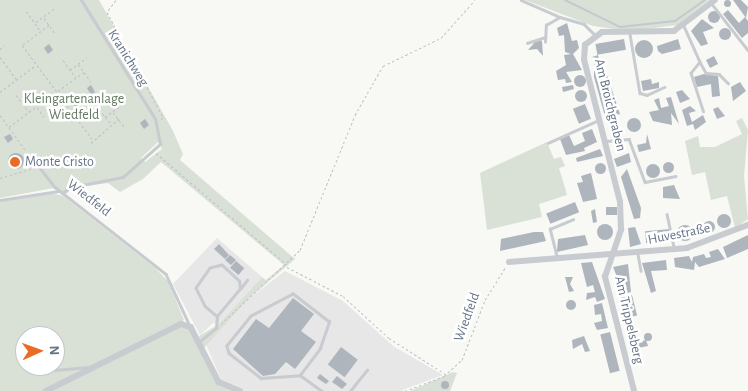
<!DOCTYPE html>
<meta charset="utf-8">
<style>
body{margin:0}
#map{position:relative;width:748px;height:391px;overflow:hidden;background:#f8f8f5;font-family:"Alegreya Sans",sans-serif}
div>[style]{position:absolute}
.built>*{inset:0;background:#e6e7e6}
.green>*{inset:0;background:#d9e0d6}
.stream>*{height:2px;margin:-1px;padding:0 1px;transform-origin:1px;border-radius:1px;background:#c2cad0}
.building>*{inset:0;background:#afb5bc;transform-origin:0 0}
.round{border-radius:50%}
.path>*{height:1px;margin-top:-0.5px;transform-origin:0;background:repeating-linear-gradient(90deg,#bfc1c4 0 2.5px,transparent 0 5px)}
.lane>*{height:2.5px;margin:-1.25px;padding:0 1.25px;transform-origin:1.25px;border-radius:1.25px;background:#c8cbcf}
.street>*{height:5.5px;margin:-2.75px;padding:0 2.75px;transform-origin:2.75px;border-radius:2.75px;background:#c8cbcf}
.dots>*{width:14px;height:14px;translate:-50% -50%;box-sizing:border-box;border:2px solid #fff;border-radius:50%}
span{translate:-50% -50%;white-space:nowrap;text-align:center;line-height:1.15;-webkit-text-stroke:5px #fff;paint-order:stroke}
.street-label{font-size:14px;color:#667487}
.park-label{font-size:14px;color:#637961}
.poi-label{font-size:14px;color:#667487}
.left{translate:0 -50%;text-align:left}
.north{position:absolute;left:15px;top:326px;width:50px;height:50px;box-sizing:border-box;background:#fff;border:1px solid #c2c7cf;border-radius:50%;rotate:88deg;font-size:14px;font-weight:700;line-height:20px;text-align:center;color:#667487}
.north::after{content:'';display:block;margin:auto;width:18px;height:22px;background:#ea6b24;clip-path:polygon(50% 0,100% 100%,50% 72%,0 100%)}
</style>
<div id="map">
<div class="built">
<div style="clip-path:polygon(217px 238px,262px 277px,219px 324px,213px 323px,200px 335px,173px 284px)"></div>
<div style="clip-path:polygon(285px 271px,343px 301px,393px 346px,443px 375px,400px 391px,245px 391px,222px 382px,205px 342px,247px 300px)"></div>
</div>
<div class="green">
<div style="clip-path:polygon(evenodd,0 0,99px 0,173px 131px,183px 154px,180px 160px,295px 259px,247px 300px,204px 348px,199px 336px,219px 324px,262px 277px,266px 280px,284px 265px,161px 162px,143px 179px,120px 192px,108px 183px,72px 188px,65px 195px,54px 188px,0 198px,0 0,158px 142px,162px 149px,145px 162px,141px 158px,158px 142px)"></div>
<div style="clip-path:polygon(525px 0,709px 0,677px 25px,630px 31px,593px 26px)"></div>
<div style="clip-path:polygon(742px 118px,748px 130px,744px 176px,748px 219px,735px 228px,727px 196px,711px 200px,705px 172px,692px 175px,685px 141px,698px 136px,700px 147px,715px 147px,742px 134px,736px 121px)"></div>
<div style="clip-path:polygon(547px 142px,554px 159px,561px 157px,565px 166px,559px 168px,567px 195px,539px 204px,542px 217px,487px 230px,480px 173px)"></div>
<div style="clip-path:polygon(evenodd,48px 192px,63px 196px,155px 268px,168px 281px,184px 320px,43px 391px,0 391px,0 202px,48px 192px,25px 336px,55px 336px,55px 366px,25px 366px,25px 336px)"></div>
<div style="clip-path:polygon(178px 326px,190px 329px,218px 384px,232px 391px,48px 391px)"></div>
<div style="clip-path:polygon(453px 372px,457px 373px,450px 391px,410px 391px)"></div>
</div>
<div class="stream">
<div style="left:565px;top:0;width:61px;rotate:26.1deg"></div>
<div style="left:620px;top:27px;width:55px;rotate:-6.2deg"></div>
<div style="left:675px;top:21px;width:37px;rotate:-35deg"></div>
</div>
<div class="building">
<div class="round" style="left:723.5px;top:-0.5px;width:7px;height:7px"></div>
<div style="clip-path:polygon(733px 0,741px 0,748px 7px,746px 18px)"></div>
<div style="clip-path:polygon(728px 10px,739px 23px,745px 17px,748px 21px,748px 33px,742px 38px,723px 14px)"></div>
<div class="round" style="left:708px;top:11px;width:12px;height:12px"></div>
<div style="clip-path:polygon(702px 19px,714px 28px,703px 32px,708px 44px,701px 46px,691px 31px)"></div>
<div style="clip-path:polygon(567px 23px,572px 41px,577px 40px,579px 48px,573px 54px,582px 70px,566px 72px,572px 82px,566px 83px,565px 79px,558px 80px,556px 71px,566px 65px,564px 55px,571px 54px,565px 52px,564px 35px,559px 36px,557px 28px)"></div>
<div class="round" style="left:719px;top:28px;width:12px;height:12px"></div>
<div style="left:624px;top:39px;width:11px;height:29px;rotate:80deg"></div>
<div style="clip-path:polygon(678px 39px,681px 49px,662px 54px,658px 51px,657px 46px)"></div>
<div class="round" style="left:635px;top:40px;width:18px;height:18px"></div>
<div style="clip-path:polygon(536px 41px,542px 41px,543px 56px,537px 49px,528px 50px)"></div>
<div style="clip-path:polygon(49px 44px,53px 50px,48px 54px,44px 48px)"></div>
<div style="clip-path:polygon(598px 55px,600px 66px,595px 67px,592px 57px)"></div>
<div style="left:714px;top:56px;width:9px;height:9px;rotate:63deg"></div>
<div style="clip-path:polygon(605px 69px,620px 114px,612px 116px,604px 113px,594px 77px,594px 71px)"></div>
<div style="clip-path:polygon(704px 74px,718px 76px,720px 96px,712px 97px,711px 84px,697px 87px,694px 77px)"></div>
<div class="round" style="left:574px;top:75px;width:12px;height:12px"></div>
<div style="clip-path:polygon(651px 79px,652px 84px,659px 82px,659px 88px,643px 91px,641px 81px)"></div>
<div style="clip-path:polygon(740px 82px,746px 91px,733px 101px,731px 87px)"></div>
<div style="clip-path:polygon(91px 85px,95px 92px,91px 95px,87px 88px)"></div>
<div style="clip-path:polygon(573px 85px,574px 89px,563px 92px,562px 87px)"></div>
<div style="clip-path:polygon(682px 90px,690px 99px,680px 103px,676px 92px)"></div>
<div class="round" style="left:575px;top:90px;width:12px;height:12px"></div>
<div style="left:74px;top:97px;width:9px;height:5px;rotate:54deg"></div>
<div style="clip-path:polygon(671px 97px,679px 124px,671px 113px,672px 125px,653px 121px,649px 112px,659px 110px,654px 100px,659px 98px,661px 108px,669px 106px,666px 98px)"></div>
<div style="left:585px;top:104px;width:16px;height:13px;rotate:68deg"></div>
<div style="clip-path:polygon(690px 106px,696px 111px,689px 113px,692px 122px,703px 115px,706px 122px,695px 130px,693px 124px,687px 126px,682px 110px)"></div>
<div style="clip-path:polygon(718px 107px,725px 116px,717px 119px,713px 109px)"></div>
<div class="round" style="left:627px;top:118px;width:14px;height:14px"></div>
<div style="clip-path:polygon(145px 119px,149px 125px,144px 129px,140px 123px)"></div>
<div style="clip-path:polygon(592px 129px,597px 142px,584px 148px,585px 151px,566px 155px,560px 139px,569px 135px,574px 146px,585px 141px,582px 133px)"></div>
<div style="clip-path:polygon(10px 134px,13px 139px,8px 143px,4px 137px)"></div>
<div style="clip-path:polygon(647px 134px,651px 149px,639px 152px,637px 145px,646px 143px)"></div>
<div style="clip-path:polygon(600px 149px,603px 156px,577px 162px,576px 158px)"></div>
<div class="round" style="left:8px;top:153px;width:16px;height:16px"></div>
<div style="clip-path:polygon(629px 153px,631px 162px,617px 167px,614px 159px)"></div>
<div class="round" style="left:662.5px;top:161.5px;width:11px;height:11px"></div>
<div class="round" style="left:594.5px;top:162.5px;width:11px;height:11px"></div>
<div class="round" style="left:646px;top:164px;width:14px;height:14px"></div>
<div style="clip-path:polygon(627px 169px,641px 208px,640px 218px,634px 219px,621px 177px)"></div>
<div style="clip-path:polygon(591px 173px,597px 199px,583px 202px,577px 183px,583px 182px,581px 176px)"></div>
<div style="clip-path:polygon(674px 185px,680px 199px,663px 198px,663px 187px)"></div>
<div style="left:575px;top:202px;width:11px;height:31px;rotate:68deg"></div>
<div style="left:617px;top:207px;width:8px;height:11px;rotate:90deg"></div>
<div style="clip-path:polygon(595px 209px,597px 222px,593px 223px,591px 211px)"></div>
<div class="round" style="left:717px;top:214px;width:14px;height:14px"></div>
<div class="round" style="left:703px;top:221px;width:12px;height:12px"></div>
<div class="round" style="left:597px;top:224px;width:16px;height:16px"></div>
<div class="round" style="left:677px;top:225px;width:16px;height:16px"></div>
<div style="clip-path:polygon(635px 227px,641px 244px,630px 247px,628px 228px)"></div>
<div style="left:670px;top:229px;width:12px;height:25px;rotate:85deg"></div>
<div style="clip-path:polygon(534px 232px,543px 232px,546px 241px,500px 251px,501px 239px)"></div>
<div style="clip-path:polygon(585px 235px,588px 245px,557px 252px,558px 239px)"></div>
<div style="clip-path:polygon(748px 235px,748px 249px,727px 258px,723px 247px)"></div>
<div style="clip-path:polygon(219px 244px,229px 255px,225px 259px,214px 249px)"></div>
<div style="clip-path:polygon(718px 249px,725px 259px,699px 267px,695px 262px,694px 270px,675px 267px,674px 258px,689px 256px,692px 262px,693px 257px,704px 254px,706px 258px,711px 257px,709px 252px)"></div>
<div style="clip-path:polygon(230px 255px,236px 260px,231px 265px,225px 260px)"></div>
<div style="clip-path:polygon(666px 260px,667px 270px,651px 271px,656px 291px,651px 293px,642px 263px)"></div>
<div style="left:236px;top:261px;width:11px;height:9px;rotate:41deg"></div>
<div style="clip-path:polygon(592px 262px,605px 299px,597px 302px,595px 297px,586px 300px,587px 293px,595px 292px,593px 285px,587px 287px,581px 263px)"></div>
<div style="clip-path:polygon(628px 264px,631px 292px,624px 294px,613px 267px)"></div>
<div style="clip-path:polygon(565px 277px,573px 277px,570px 284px,574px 291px,569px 292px)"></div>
<div style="left:632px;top:295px;width:21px;height:11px;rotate:76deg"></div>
<div style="clip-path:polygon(293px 298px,314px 314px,301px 331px,316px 342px,295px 369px,286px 362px,275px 374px,263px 376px,233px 349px,256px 319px,269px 328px)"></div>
<div class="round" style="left:566px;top:300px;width:10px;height:10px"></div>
<div style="clip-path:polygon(602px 303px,608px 328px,597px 330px,594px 323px,602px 321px,601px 314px,595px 315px,594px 305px)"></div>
<div style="clip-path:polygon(631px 327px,635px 343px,646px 340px,648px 346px,632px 349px,625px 329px)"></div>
<div style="left:610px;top:332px;width:40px;height:10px;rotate:76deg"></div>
<div class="round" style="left:644px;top:333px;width:8px;height:8px"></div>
<div style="clip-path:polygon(584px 336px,590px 351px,585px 352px,582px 344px,573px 349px,572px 340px)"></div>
<div style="left:341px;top:347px;width:21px;height:22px;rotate:37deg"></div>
<div style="clip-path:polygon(320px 374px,329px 381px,326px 384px,317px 378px)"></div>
<div style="clip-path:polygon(337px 376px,347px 384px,342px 389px,332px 382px)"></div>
<div class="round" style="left:441px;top:381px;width:8px;height:8px"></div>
</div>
<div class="path">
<div style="left:116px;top:0;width:15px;rotate:127deg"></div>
<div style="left:107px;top:12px;width:119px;rotate:61.9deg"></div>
<div style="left:163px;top:117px;width:5px;rotate:127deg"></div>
<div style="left:26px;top:11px;width:24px;rotate:54deg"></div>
<div style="left:44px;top:18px;width:19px;rotate:55deg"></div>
<div style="left:36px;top:22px;width:22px;rotate:-36deg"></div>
<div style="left:49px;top:25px;width:34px;rotate:143deg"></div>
<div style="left:22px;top:45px;width:117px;rotate:53.3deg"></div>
<div style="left:0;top:49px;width:6px;rotate:-39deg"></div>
<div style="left:0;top:57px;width:27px;rotate:54deg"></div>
<div style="left:63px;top:60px;width:22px;rotate:54deg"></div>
<div style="left:78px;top:64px;width:22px;rotate:54deg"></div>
<div style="left:70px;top:70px;width:21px;rotate:-37deg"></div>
<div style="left:58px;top:91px;width:32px;rotate:-36deg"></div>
<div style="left:0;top:92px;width:45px;rotate:-36.9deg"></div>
<div style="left:16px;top:95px;width:21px;rotate:53deg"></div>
<div style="left:31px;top:99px;width:22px;rotate:54deg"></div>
<div style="left:23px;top:105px;width:22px;rotate:-36deg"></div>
<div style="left:99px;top:109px;width:19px;rotate:51deg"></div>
<div style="left:113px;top:112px;width:20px;rotate:53deg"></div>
<div style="left:0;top:115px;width:44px;rotate:54.2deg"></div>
<div style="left:105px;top:117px;width:22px;rotate:-36deg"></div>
<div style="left:9px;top:127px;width:35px;rotate:-37deg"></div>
<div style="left:91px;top:143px;width:37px;rotate:-41deg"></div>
<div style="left:156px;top:153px;width:172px;rotate:40.5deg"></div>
<div style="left:0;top:178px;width:37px;rotate:-17deg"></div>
<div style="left:287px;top:267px;width:63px;rotate:27.4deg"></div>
<div style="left:343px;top:296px;width:62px;rotate:42.4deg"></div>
<div style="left:389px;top:338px;width:69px;rotate:32.5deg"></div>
<div style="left:221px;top:324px;width:108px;rotate:-43.1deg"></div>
<div style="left:300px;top:250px;width:146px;rotate:-67.8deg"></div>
<div style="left:355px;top:115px;width:56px;rotate:-60.3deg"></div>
<div style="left:383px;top:66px;width:64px;rotate:-25.8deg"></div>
<div style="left:441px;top:38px;width:51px;rotate:-48.2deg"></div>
<div style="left:405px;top:391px;width:42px;rotate:-21deg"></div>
<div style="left:444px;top:376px;width:24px;rotate:-42deg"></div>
<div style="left:462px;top:360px;width:64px;rotate:-69deg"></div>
<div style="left:485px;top:300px;width:39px;rotate:-58deg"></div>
</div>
<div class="lane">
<div style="left:521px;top:0;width:40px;rotate:23.4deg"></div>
<div style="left:712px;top:4px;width:58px;rotate:52deg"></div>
<div style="left:684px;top:26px;width:39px;rotate:66deg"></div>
<div style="left:700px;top:62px;width:14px;rotate:129deg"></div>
<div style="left:691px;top:73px;width:40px;rotate:72deg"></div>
<div style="left:630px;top:34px;width:60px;rotate:80.4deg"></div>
<div style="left:640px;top:93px;width:7px;rotate:16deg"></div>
<div style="left:647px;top:95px;width:19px;rotate:-25deg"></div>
<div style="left:545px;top:42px;width:17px;rotate:-87deg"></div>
<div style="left:546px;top:25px;width:16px;rotate:-30deg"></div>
<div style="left:560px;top:17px;width:25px;rotate:16deg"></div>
<div style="left:584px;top:24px;width:14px;rotate:45deg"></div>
<div style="left:527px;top:43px;width:19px;rotate:-18deg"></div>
<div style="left:700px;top:62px;width:13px;rotate:61deg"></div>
<div style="left:706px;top:73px;width:13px;rotate:4deg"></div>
<div style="left:719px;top:74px;width:13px;rotate:45deg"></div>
<div style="left:606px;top:141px;width:23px;rotate:-5deg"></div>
<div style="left:629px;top:139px;width:46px;rotate:69.6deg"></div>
<div style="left:645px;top:182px;width:31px;rotate:-11deg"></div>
<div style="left:548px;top:143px;width:56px;rotate:-24.3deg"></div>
<div style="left:29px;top:154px;width:42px;rotate:51.8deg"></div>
<div style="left:55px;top:187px;width:141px;rotate:38.1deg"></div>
<div style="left:166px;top:274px;width:57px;rotate:65.2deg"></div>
<div style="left:62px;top:193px;width:12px;rotate:-31deg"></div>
<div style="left:72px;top:187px;width:52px;rotate:-11.1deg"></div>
<div style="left:123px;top:177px;width:50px;rotate:-41.7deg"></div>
<div style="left:160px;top:144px;width:25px;rotate:-101deg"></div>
<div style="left:155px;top:119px;width:140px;rotate:-121.9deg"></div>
<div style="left:0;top:200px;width:59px;rotate:-8.8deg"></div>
<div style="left:667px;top:214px;width:35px;rotate:78deg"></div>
<div style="left:638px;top:254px;width:17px;rotate:80deg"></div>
<div style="left:557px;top:258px;width:30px;rotate:-104deg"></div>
<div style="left:550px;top:229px;width:25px;rotate:-23deg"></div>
<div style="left:241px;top:288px;width:10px;rotate:-53deg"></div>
<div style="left:200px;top:341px;width:21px;rotate:-39deg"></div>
<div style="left:216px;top:328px;width:12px;rotate:-85deg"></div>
<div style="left:217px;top:316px;width:35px;rotate:-50deg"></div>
<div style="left:240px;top:289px;width:8px;rotate:-97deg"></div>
<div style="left:239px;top:281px;width:23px;rotate:-137deg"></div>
<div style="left:222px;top:265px;width:12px;rotate:166deg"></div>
<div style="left:210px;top:268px;width:24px;rotate:125deg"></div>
<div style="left:196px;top:288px;width:20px;rotate:63deg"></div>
<div style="left:205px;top:306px;width:16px;rotate:40deg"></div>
<div style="left:55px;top:370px;width:34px;rotate:-5deg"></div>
<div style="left:300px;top:375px;width:34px;rotate:-53deg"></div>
<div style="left:320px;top:348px;width:28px;rotate:-71deg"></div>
<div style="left:329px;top:322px;width:46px;rotate:-142.1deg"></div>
<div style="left:293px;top:294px;width:47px;rotate:152.4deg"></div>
<div style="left:251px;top:316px;width:38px;rotate:129deg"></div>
<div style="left:227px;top:346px;width:7px;rotate:74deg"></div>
<div style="left:229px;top:353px;width:41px;rotate:38deg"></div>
<div style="left:261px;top:378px;width:39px;rotate:-4deg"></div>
<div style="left:300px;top:375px;width:27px;rotate:36deg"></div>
<div style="left:350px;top:391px;width:27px;rotate:-51deg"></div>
</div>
<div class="street">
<div style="left:509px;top:262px;width:179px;rotate:-4.5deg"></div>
<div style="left:687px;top:248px;width:65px;rotate:-20.7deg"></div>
<div style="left:46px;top:391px;width:151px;rotate:-26.4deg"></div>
<div style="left:181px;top:324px;width:10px;rotate:17deg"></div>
<div style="left:191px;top:327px;width:62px;rotate:63deg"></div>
<div style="left:219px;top:382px;width:23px;rotate:23deg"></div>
<div style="left:634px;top:391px;width:118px;rotate:-104.3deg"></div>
<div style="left:605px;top:277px;width:50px;rotate:-71.2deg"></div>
<div style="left:621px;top:230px;width:28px;rotate:-92deg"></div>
<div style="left:620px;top:202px;width:146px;rotate:-104.2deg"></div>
<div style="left:584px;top:60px;width:15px;rotate:-86deg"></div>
<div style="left:585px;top:45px;width:21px;rotate:-37deg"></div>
<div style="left:602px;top:32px;width:72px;rotate:-0.8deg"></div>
<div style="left:674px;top:31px;width:51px;rotate:-37.1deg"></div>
</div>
<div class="dots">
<div style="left:15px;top:162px;background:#ea6b24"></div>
</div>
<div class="street-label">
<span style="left:128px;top:58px;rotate:58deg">Kranichweg</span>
<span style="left:610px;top:105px;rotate:76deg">Am Broichgraben</span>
<span style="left:89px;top:198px;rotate:38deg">Wiedfeld</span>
<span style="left:679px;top:234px;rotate:-11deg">Huvestraße</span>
<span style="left:467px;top:317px;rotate:-70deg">Wiedfeld</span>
<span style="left:629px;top:320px;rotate:77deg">Am Trippelsberg</span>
</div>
<div class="park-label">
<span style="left:74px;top:107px">Kleingartenanlage<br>Wiedfeld</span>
</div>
<div class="poi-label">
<span class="left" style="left:25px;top:162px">Monte Cristo</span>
</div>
<div class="north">N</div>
</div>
